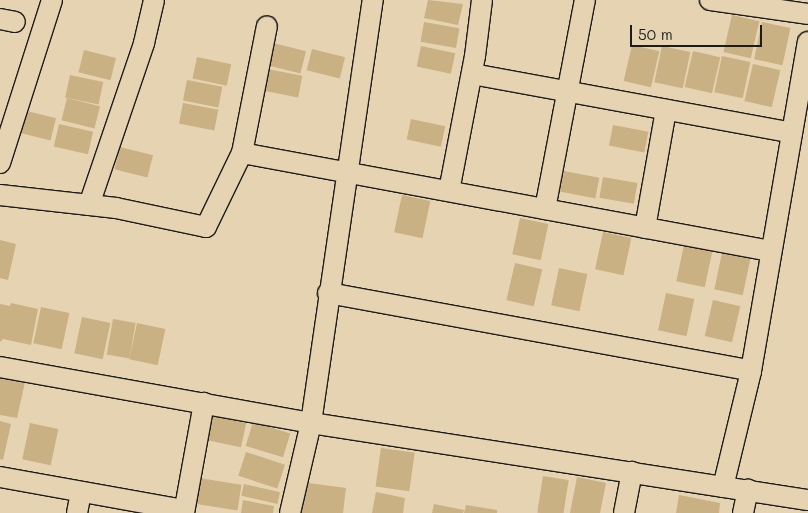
<!DOCTYPE html>
<style>
body{margin:0}
#map{position:relative;width:808px;height:513px;overflow:hidden;background:#e5d3b1;font-family:Mali,sans-serif}
div>[style]{position:absolute}
.building>*{inset:0;background:#cab183;transform-origin:0 0}
.roads{filter:drop-shadow(1px 0 #1c1c1c) drop-shadow(-1px 0 #1c1c1c) drop-shadow(0 1px #1c1c1c) drop-shadow(0 -1px #1c1c1c)}
.minor>*{height:20px;margin:-10px;padding:0 10px;transform-origin:10px;border-radius:10px;background:#e5d3b1}
span{translate:-50% -50%;white-space:nowrap;text-align:center;line-height:1.15;-webkit-text-stroke:4.5px #e5d3b1;paint-order:stroke}
.scale{position:absolute;left:630px;top:25px;width:132px;height:22px;box-sizing:border-box;border:2px solid #1c1c1c;border-top:0;padding-left:6px;font-size:15px;line-height:18px;white-space:nowrap;color:#1c1c1c;-webkit-text-stroke:4px #e5d3b1;paint-order:stroke}
</style>
<div id="map">
<div class="building">
<div style="clip-path:polygon(428px 0,463px 4px,458px 25px,424px 18px)"></div>
<div style="left:732px;top:15px;width:28px;height:38px;rotate:13deg"></div>
<div style="left:424px;top:22px;width:36px;height:20px;rotate:10deg"></div>
<div style="left:762px;top:22px;width:29px;height:38px;rotate:12deg"></div>
<div style="left:273px;top:43px;width:34px;height:23px;rotate:14deg"></div>
<div style="left:632px;top:45px;width:28px;height:37px;rotate:13deg"></div>
<div style="left:421px;top:46px;width:35px;height:21px;rotate:12deg"></div>
<div style="left:662px;top:46px;width:29px;height:37px;rotate:12deg"></div>
<div style="left:312px;top:49px;width:34px;height:22px;rotate:14deg"></div>
<div style="left:84px;top:50px;width:33px;height:23px;rotate:14deg"></div>
<div style="left:693px;top:51px;width:28px;height:37px;rotate:13deg"></div>
<div style="left:722px;top:56px;width:29px;height:37px;rotate:12deg"></div>
<div style="left:197px;top:57px;width:35px;height:22px;rotate:12deg"></div>
<div style="left:753px;top:64px;width:28px;height:38px;rotate:13deg"></div>
<div style="left:267px;top:69px;width:36px;height:22px;rotate:11deg"></div>
<div style="left:70px;top:75px;width:34px;height:23px;rotate:12deg"></div>
<div style="left:187px;top:80px;width:36px;height:21px;rotate:11deg"></div>
<div style="left:67px;top:98px;width:34px;height:23px;rotate:14deg"></div>
<div style="left:183px;top:103px;width:36px;height:21px;rotate:11deg"></div>
<div style="left:23px;top:110px;width:34px;height:23px;rotate:14deg"></div>
<div style="left:411px;top:119px;width:35px;height:21px;rotate:12deg"></div>
<div style="left:59px;top:124px;width:35px;height:23px;rotate:13deg"></div>
<div style="left:613px;top:125px;width:36px;height:21px;rotate:11deg"></div>
<div style="left:120px;top:147px;width:34px;height:23px;rotate:14deg"></div>
<div style="left:564px;top:171px;width:36px;height:21px;rotate:11deg"></div>
<div style="left:603px;top:177px;width:35px;height:21px;rotate:10deg"></div>
<div style="left:402px;top:195px;width:29px;height:38px;rotate:12deg"></div>
<div style="left:520px;top:218px;width:29px;height:37px;rotate:12deg"></div>
<div style="left:603px;top:232px;width:29px;height:38px;rotate:12deg"></div>
<div style="clip-path:polygon(0 240px,16px 244px,8px 280px,0 278px)"></div>
<div style="left:684px;top:245px;width:29px;height:37px;rotate:12deg"></div>
<div style="left:722px;top:253px;width:29px;height:37px;rotate:12deg"></div>
<div style="left:515px;top:263px;width:28px;height:38px;rotate:13deg"></div>
<div style="left:559px;top:268px;width:29px;height:38px;rotate:12deg"></div>
<div style="left:666px;top:293px;width:29px;height:38px;rotate:12deg"></div>
<div style="left:713px;top:300px;width:28px;height:37px;rotate:13deg"></div>
<div style="clip-path:polygon(11px 303px,38px 309px,31px 345px,3px 339px,0 342px,0 304px,10px 306px)"></div>
<div style="left:41px;top:307px;width:29px;height:37px;rotate:12deg"></div>
<div style="left:82px;top:317px;width:29px;height:37px;rotate:12deg"></div>
<div style="left:113px;top:319px;width:23px;height:36px;rotate:10deg"></div>
<div style="left:137px;top:323px;width:29px;height:37px;rotate:12deg"></div>
<div style="clip-path:polygon(0 377px,25px 382px,17px 418px,0 415px)"></div>
<div style="left:209px;top:415px;width:38px;height:25px;rotate:12deg"></div>
<div style="clip-path:polygon(0 421px,11px 424px,3px 460px,0 459px)"></div>
<div style="left:253px;top:422px;width:39px;height:25px;rotate:17deg"></div>
<div style="left:30px;top:423px;width:29px;height:37px;rotate:12deg"></div>
<div style="left:381px;top:448px;width:34px;height:39px;rotate:8deg"></div>
<div style="left:246px;top:452px;width:41px;height:25px;rotate:18deg"></div>
<div style="left:543px;top:476px;width:26px;height:37px;rotate:9deg"></div>
<div style="clip-path:polygon(577px 477px,606px 483px,600px 513px,570px 513px)"></div>
<div style="left:199px;top:478px;width:43px;height:26px;rotate:9deg"></div>
<div style="clip-path:polygon(301px 482px,346px 488px,343px 513px,297px 513px)"></div>
<div style="left:244px;top:484px;width:37px;height:12px;rotate:13deg"></div>
<div style="clip-path:polygon(376px 492px,405px 498px,403px 513px,372px 513px)"></div>
<div style="clip-path:polygon(679px 495px,720px 503px,719px 513px,676px 513px)"></div>
<div style="clip-path:polygon(243px 500px,274px 506px,273px 513px,241px 513px)"></div>
<div style="clip-path:polygon(434px 504px,464px 510px,463px 513px,432px 513px)"></div>
<div style="clip-path:polygon(466px 505px,497px 510px,497px 513px,464px 513px)"></div>
</div>
<div class="roads">
<div class="minor">
<div style="left:710px;top:0;width:99px;rotate:8.1deg"></div>
<div style="left:0;top:19px;width:15px;rotate:11deg"></div>
<div style="left:472px;top:74px;width:325px;rotate:10.4deg"></div>
<div style="left:242px;top:153px;width:129px;rotate:-78.9deg"></div>
<div style="left:0;top:163px;width:171px;rotate:-72.3deg"></div>
<div style="left:449px;top:191px;width:137px;rotate:-79.1deg"></div>
<div style="left:475px;top:56px;width:56px;rotate:-82.9deg"></div>
<div style="left:0;top:195px;width:117px;rotate:6.4deg"></div>
<div style="left:116px;top:208px;width:92px;rotate:11.9deg"></div>
<div style="left:206px;top:227px;width:82px;rotate:-64.1deg"></div>
<div style="left:242px;top:153px;width:538px;rotate:10.5deg"></div>
<div style="left:89px;top:205px;width:171px;rotate:-71.2deg"></div>
<div style="left:144px;top:43px;width:44px;rotate:-76.9deg"></div>
<div style="left:545px;top:209px;width:213px;rotate:-79.2deg"></div>
<div style="left:645px;top:228px;width:120px;rotate:-79.9deg"></div>
<div style="left:328px;top:293px;width:430px;rotate:10.4deg"></div>
<div style="left:0;top:367px;width:316px;rotate:10.2deg"></div>
<div style="left:311px;top:423px;width:503px;rotate:8.81deg"></div>
<div style="left:0;top:477px;width:187px;rotate:10.2deg"></div>
<div style="left:723px;top:487px;width:119px;rotate:-76.4deg"></div>
<div style="left:751px;top:371px;width:334px;rotate:-80.2deg"></div>
<div style="left:77px;top:513px;width:21px;rotate:-79deg"></div>
<div style="left:184px;top:513px;width:112px;rotate:-79.7deg"></div>
<div style="left:290px;top:513px;width:92px;rotate:-76.9deg"></div>
<div style="left:311px;top:423px;width:428px;rotate:-81.7deg"></div>
<div style="left:624px;top:513px;width:42px;rotate:-79deg"></div>
<div style="left:743px;top:513px;width:24px;rotate:-78deg"></div>
</div>
</div>
<div class="scale">50 m</div>
</div>
